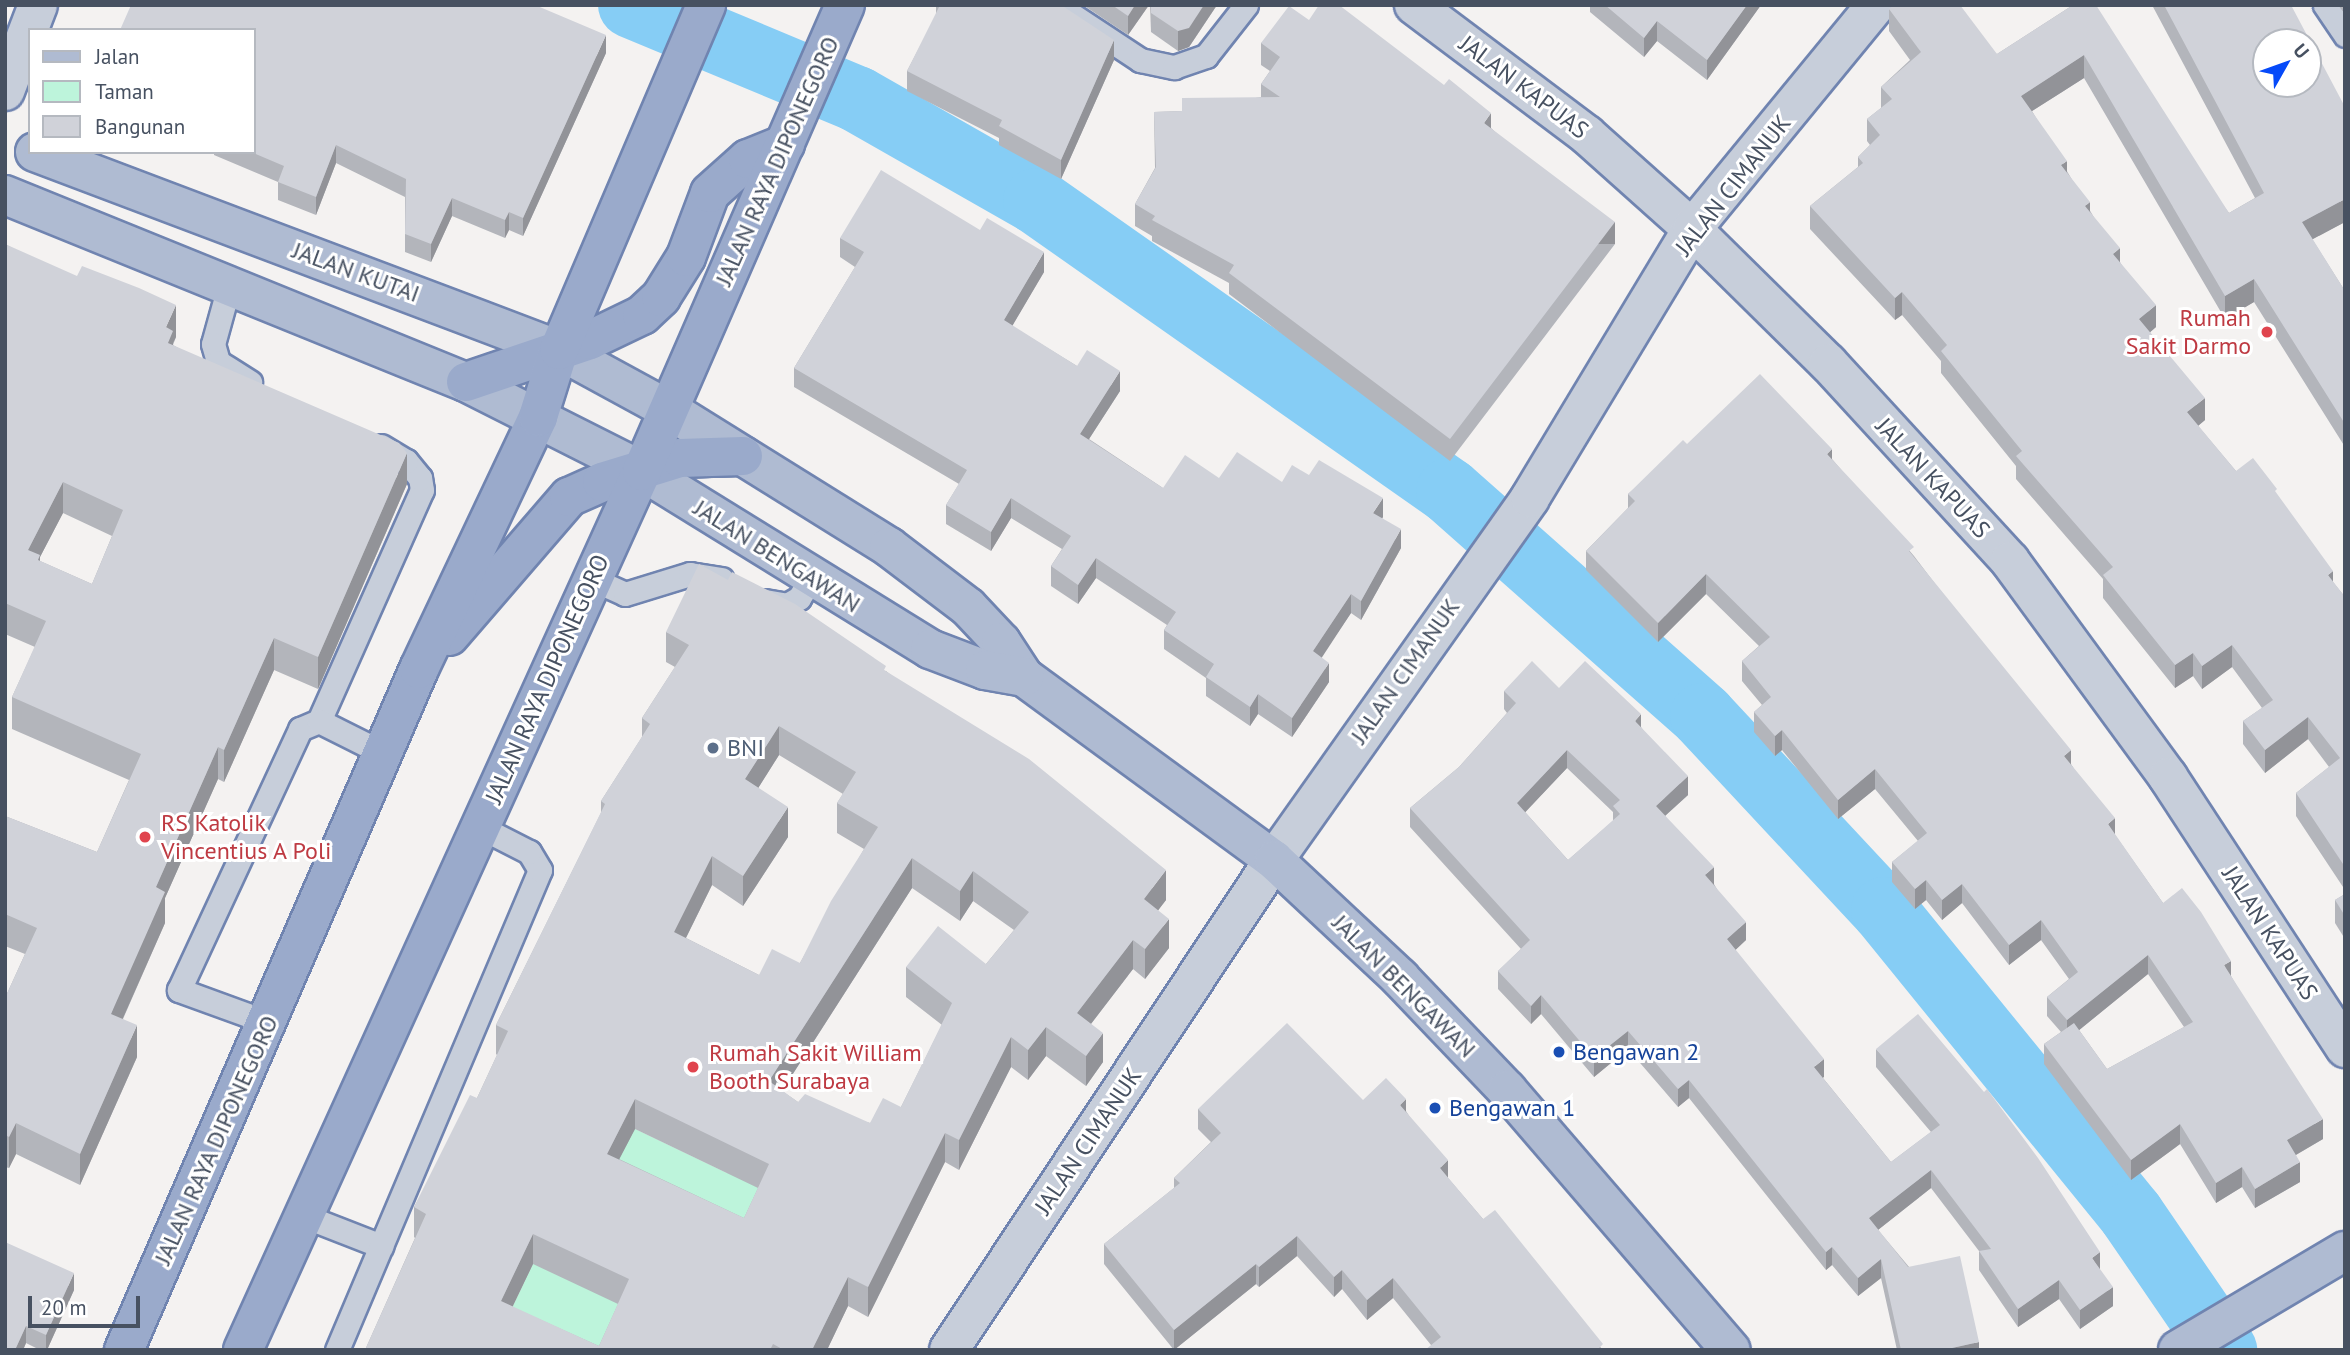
<!DOCTYPE html>
<style>
body{margin:0}
#map{position:relative;width:2350px;height:1355px;overflow:hidden;background:#f4f2f1;font-family:"PT Sans",sans-serif}
div>[style]{position:absolute}
.green>*{inset:0;background:#bdf4db}
.river>*{height:66px;margin:-33px;padding:0 33px;transform-origin:33px;border-radius:33px;background:#86cdf5}
.roads{filter:drop-shadow(2px 0 #7084b0) drop-shadow(-2px 0 #7084b0) drop-shadow(0 2px #7084b0) drop-shadow(0 -2px #7084b0)}
.service>*{height:23px;margin:-11.5px;padding:0 11.5px;transform-origin:11.5px;border-radius:11.5px;background:#c7ceda}
.minor>*{height:38px;margin:-19px;padding:0 19px;transform-origin:19px;border-radius:19px;background:#c7ceda}
.primary>*{height:38px;margin:-19px;padding:0 19px;transform-origin:19px;border-radius:19px;background:#afbbd2}
.trunk>*{height:38px;margin:-19px;padding:0 19px;transform-origin:19px;border-radius:19px;background:#9aaacb}
.wall>*{inset:0;background:#b3b5bb}
.shaded-wall>*{inset:0;background:#929398;transform-origin:0 0}
.building>*{inset:0;background:#d0d2d9}
.dots>*{width:19px;height:19px;translate:-50% -50%;box-sizing:border-box;border:4px solid #fff;border-radius:50%}
span{translate:-50% -50%;white-space:nowrap;text-align:center;line-height:1.15;-webkit-text-stroke:6px #fff;paint-order:stroke}
.street-label{font-size:24px;color:#475161}
.health-label{font-size:24px;color:#be3a42}
.right{translate:-100% -50%;text-align:right}
.left{translate:0 -50%;text-align:left}
.service-label{font-size:24px;color:#4e5e75}
.transit-label{font-size:24px;color:#164399}
.frame{position:absolute;inset:0;border:7px solid #475161;pointer-events:none}
.legend{position:absolute;left:28px;top:28px;width:228px;height:126px;box-sizing:border-box;background:#fff;border:2px solid #b5b9c0;margin:0;padding:9px 12px;list-style:none;font-size:21px;color:#475161}
.legend li{display:flex;align-items:center;gap:14px;height:35px}
.legend b{width:35px;border:2px solid #b5b9c0}
.north{position:absolute;left:2252px;top:28px;width:70px;height:70px;box-sizing:border-box;background:#fff;border:2px solid #b5b9c0;border-radius:50%;rotate:50deg;font-size:19px;font-weight:700;line-height:28px;text-align:center;color:#475161}
.north::after{content:'';display:block;margin:auto;width:24px;height:32px;background:#064af9;clip-path:polygon(50% 0,100% 100%,50% 72%,0 100%)}
.scale{position:absolute;left:28px;top:1296px;width:112px;height:32px;box-sizing:border-box;border:4px solid #475161;border-top:0;padding-left:9px;font-size:21px;line-height:24px;white-space:nowrap;color:#475161;-webkit-text-stroke:5px #fff;paint-order:stroke}
</style>
<div id="map">
<div class="green">
<div style="clip-path:polygon(604px 1114px,727px 1173px,735px 1155px,821px 1259px,607px 1183px)"></div>
<div style="clip-path:polygon(549px 1230px,654px 1320px,611px 1350px,501px 1331px)"></div>
</div>
<div class="river">
<div style="left:631px;top:5px;width:245px;rotate:22.6deg"></div>
<div style="left:857px;top:99px;width:206px;rotate:29.7deg"></div>
<div style="left:1036px;top:201px;width:505px;rotate:35.08deg"></div>
<div style="left:1449px;top:491px;width:339px;rotate:41.5deg"></div>
<div style="left:1703px;top:716px;width:265px;rotate:47deg"></div>
<div style="left:1884px;top:910px;width:392px;rotate:50.9deg"></div>
<div style="left:2131px;top:1214px;width:165px;rotate:55.6deg"></div>
</div>
<div class="roads">
<div class="service">
<div style="left:1057px;top:5px;width:100px;rotate:33.5deg"></div>
<div style="left:1140px;top:60px;width:35px;rotate:12deg"></div>
<div style="left:1174px;top:67px;width:34px;rotate:-19deg"></div>
<div style="left:1206px;top:56px;width:65px;rotate:-51.9deg"></div>
<div style="left:2325px;top:5px;width:36px;rotate:56deg"></div>
<div style="left:229px;top:286px;width:60px;rotate:105.4deg"></div>
<div style="left:213px;top:344px;width:19px;rotate:74deg"></div>
<div style="left:218px;top:362px;width:38px;rotate:32deg"></div>
<div style="left:592px;top:579px;width:36px;rotate:24deg"></div>
<div style="left:625px;top:594px;width:68px;rotate:-17.1deg"></div>
<div style="left:690px;top:574px;width:32px;rotate:9deg"></div>
<div style="left:765px;top:601px;width:22px;rotate:10deg"></div>
<div style="left:787px;top:605px;width:14px;rotate:-30deg"></div>
<div style="left:799px;top:598px;width:22px;rotate:-58deg"></div>
<div style="left:319px;top:721px;width:253px;rotate:-66deg"></div>
<div style="left:422px;top:490px;width:12px;rotate:-99deg"></div>
<div style="left:420px;top:478px;width:22px;rotate:-129deg"></div>
<div style="left:406px;top:461px;width:29px;rotate:-149deg"></div>
<div style="left:267px;top:1022px;width:94px;rotate:-160deg"></div>
<div style="left:179px;top:990px;width:288px;rotate:-65.1deg"></div>
<div style="left:300px;top:729px;width:21px;rotate:-23deg"></div>
<div style="left:319px;top:721px;width:72px;rotate:26.6deg"></div>
<div style="left:304px;top:1216px;width:83px;rotate:21.3deg"></div>
<div style="left:337px;top:1350px;width:521px;rotate:-67.08deg"></div>
<div style="left:540px;top:870px;width:21px;rotate:-121deg"></div>
<div style="left:529px;top:852px;width:55px;rotate:-153deg"></div>
</div>
<div class="minor">
<div style="left:1414px;top:5px;width:216px;rotate:36.9deg"></div>
<div style="left:1587px;top:135px;width:141px;rotate:41.8deg"></div>
<div style="left:1692px;top:229px;width:191px;rotate:44.6deg"></div>
<div style="left:1828px;top:363px;width:269px;rotate:47.4deg"></div>
<div style="left:2010px;top:561px;width:268px;rotate:53.8deg"></div>
<div style="left:2168px;top:777px;width:324px;rotate:56.8deg"></div>
<div style="left:5px;top:91px;width:92px;rotate:-69deg"></div>
<div style="left:949px;top:1350px;width:588px;rotate:-56.45deg"></div>
<div style="left:1274px;top:860px;width:443px;rotate:-54.7deg"></div>
<div style="left:1530px;top:498px;width:314px;rotate:-58.9deg"></div>
<div style="left:1692px;top:229px;width:290px;rotate:-50.6deg"></div>
</div>
<div class="primary">
<div style="left:35px;top:152px;width:560px;rotate:20.7deg"></div>
<div style="left:559px;top:350px;width:125px;rotate:28.6deg"></div>
<div style="left:669px;top:410px;width:259px;rotate:31.9deg"></div>
<div style="left:889px;top:547px;width:99px;rotate:37.2deg"></div>
<div style="left:968px;top:607px;width:48px;rotate:46.7deg"></div>
<div style="left:1001px;top:642px;width:42px;rotate:56.7deg"></div>
<div style="left:1024px;top:677px;width:310px;rotate:36.2deg"></div>
<div style="left:1274px;top:860px;width:173px;rotate:43.1deg"></div>
<div style="left:1400px;top:978px;width:155px;rotate:46.3deg"></div>
<div style="left:1507px;top:1090px;width:343px;rotate:49.3deg"></div>
<div style="left:5px;top:195px;width:497px;rotate:22.1deg"></div>
<div style="left:466px;top:382px;width:197px;rotate:26.8deg"></div>
<div style="left:642px;top:471px;width:339px;rotate:31.7deg"></div>
<div style="left:930px;top:649px;width:59px;rotate:20.9deg"></div>
<div style="left:985px;top:670px;width:40px;rotate:10deg"></div>
<div style="left:2178px;top:1350px;width:194px;rotate:-30.7deg"></div>
</div>
<div class="trunk">
<div style="left:466px;top:382px;width:131px;rotate:-18.7deg"></div>
<div style="left:590px;top:340px;width:58px;rotate:-25.7deg"></div>
<div style="left:642px;top:315px;width:26px;rotate:-43deg"></div>
<div style="left:661px;top:297px;width:47px;rotate:-58deg"></div>
<div style="left:686px;top:257px;width:68px;rotate:-69.4deg"></div>
<div style="left:710px;top:193px;width:51px;rotate:-41.8deg"></div>
<div style="left:748px;top:159px;width:40px;rotate:-22deg"></div>
<div style="left:449px;top:636px;width:184px;rotate:-49.2deg"></div>
<div style="left:569px;top:497px;width:36px;rotate:-24deg"></div>
<div style="left:602px;top:482px;width:82px;rotate:-17.1deg"></div>
<div style="left:680px;top:458px;width:63px;rotate:-1.8deg"></div>
<div style="left:124px;top:1350px;width:742px;rotate:-66.58deg"></div>
<div style="left:419px;top:669px;width:279px;rotate:-64.7deg"></div>
<div style="left:538px;top:417px;width:70px;rotate:-72.6deg"></div>
<div style="left:559px;top:350px;width:375px;rotate:-66.9deg"></div>
<div style="left:243px;top:1350px;width:965px;rotate:-65.59deg"></div>
<div style="left:642px;top:471px;width:508px;rotate:-66.46deg"></div>
</div>
</div>
<div class="wall">
<div style="clip-path:polygon(936px 5px,1061px 5px,1114px 60px,1061px 179px,999px 145px,999px 138px,907px 91px,907px 71px,936px 16px)"></div>
<div style="clip-path:polygon(1083px 5px,1149px 5px,1128px 35px)"></div>
<div style="clip-path:polygon(1150px 5px,1217px 5px,1189px 47px,1178px 51px,1151px 32px)"></div>
<div style="clip-path:polygon(1590px 5px,1761px 5px,1707px 80px,1657px 41px,1644px 57px,1590px 12px)"></div>
<div style="clip-path:polygon(2073px 5px,2229px 213px,2255px 198px,2152px 5px,2291px 5px,2345px 222px,2312px 239px,2345px 291px,2345px 447px,2254px 302px,2225px 319px,2084px 78px,2032px 111px,2120px 262px,2156px 327px,2150px 332px,2205px 420px,2198px 426px,2236px 471px,2277px 495px,2333px 582px,2345px 597px,2345px 890px,2296px 816px,2296px 793px,2329px 767px,2308px 739px,2265px 773px,2243px 744px,2243px 721px,2262px 708px,2232px 667px,2202px 689px,2193px 676px,2175px 688px,2103px 598px,2103px 579px,2016px 479px,2016px 466px,1941px 373px,1941px 361px,1902px 315px,1895px 320px,1810px 229px,1810px 206px,1858px 167px,1858px 157px,1870px 145px,1867px 141px,1867px 119px,1881px 108px,1881px 87px,1910px 60px,1889px 31px,1889px 9px,1997px 54px)"></div>
<div style="clip-path:polygon(2338px 5px,2345px 5px,2345px 14px)"></div>
<div style="clip-path:polygon(1309px 20px,1491px 128px,1615px 244px,1450px 461px,1229px 294px,1229px 283px,1152px 241px,1152px 236px,1135px 226px,1135px 204px,1155px 168px,1154px 112px,1182px 111px,1261px 97px,1261px 84px,1270px 71px,1261px 65px,1261px 43px)"></div>
<div style="clip-path:polygon(606px 53px,523px 236px,509px 230px,505px 238px,452px 216px,431px 262px,405px 252px,405px 197px,336px 163px,316px 215px,278px 200px,278px 182px,214px 155px,214px 152px,254px 152px)"></div>
<div style="clip-path:polygon(840px 238px,1044px 272px,1012px 326px,1077px 366px,1120px 391px,1089px 439px,1163px 488px,1219px 478px,1282px 482px,1383px 517px,1382px 518px,1401px 548px,1361px 620px,1351px 613px,1321px 657px,1329px 682px,1292px 737px,1258px 714px,1250px 726px,1206px 696px,1206px 678px,1164px 649px,1164px 630px,1167px 625px,1096px 578px,1078px 604px,1051px 586px,1051px 566px,1062px 549px,1011px 518px,991px 551px,946px 524px,946px 505px,959px 484px,794px 387px,794px 368px,855px 267px,840px 257px)"></div>
<div style="clip-path:polygon(evenodd,5px 244px,176px 337px,173px 345px,407px 484px,318px 689px,274px 670px,224px 782px,218px 779px,165px 898px,165px 923px,123px 1019px,137px 1057px,80px 1185px,16px 1154px,9px 1168px,5px 1167px,5px 998px,25px 954px,5px 946px,5px 816px,97px 852px,129px 780px,12px 729px,12px 697px,35px 647px,5px 634px,5px 244px,63px 513px,112px 536px,92px 584px,40px 561px,40px 557px,63px 513px)"></div>
<div style="clip-path:polygon(evenodd,1687px 444px,1832px 459px,1914px 556px,2071px 764px,2115px 835px,2163px 903px,2231px 976px,2323px 1139px,2296px 1155px,2300px 1182px,2255px 1208px,2242px 1187px,2216px 1203px,2180px 1144px,2131px 1180px,2044px 1064px,2044px 1044px,2061px 1032px,2047px 1016px,2047px 997px,2069px 979px,2041px 940px,2009px 965px,1962px 903px,1942px 920px,1926px 900px,1915px 909px,1892px 882px,1892px 862px,1918px 841px,1875px 789px,1838px 819px,1782px 750px,1775px 756px,1754px 732px,1754px 712px,1762px 705px,1742px 681px,1742px 661px,1759px 646px,1706px 594px,1658px 642px,1586px 570px,1586px 551px,1628px 508px,1628px 494px,1687px 444px,2148px 974px,2184px 1027px,2107px 1069px,2079px 1030px,2148px 974px)"></div>
<div style="clip-path:polygon(evenodd,666px 632px,886px 671px,1166px 900px,1158px 910px,1169px 948px,1145px 979px,1133px 969px,1091px 1024px,1103px 1062px,1086px 1086px,1046px 1056px,1028px 1080px,1011px 1067px,959px 1170px,945px 1162px,868px 1317px,848px 1306px,827px 1350px,365px 1350px,415px 1238px,414px 1237px,414px 1207px,477px 1098px,497px 1055px,496px 1054px,496px 1025px,601px 813px,601px 801px,642px 737px,642px 718px,675px 667px,666px 662px,666px 632px,779px 755px,843px 794px,837px 803px,837px 833px,864px 849px,800px 963px,759px 975px,686px 938px,712px 885px,743px 906px,788px 837px,758px 788px,779px 755px,666px 632px,912px 888px,960px 921px,973px 901px,1014px 930px,986px 964px,906px 967px,906px 997px,942px 1025px,901px 1107px,870px 1123px,798px 1102px,782px 1091px,912px 888px,666px 632px,635px 1129px,758px 1188px,744px 1218px,619px 1159px,635px 1129px,666px 632px,533px 1264px,618px 1304px,599px 1346px,512px 1307px,533px 1264px)"></div>
<div style="clip-path:polygon(evenodd,1559px 688px,1641px 727px,1688px 795px,1665px 816px,1714px 884px,1746px 940px,1735px 950px,1823px 1078px,1891px 1162px,1931px 1132px,1876px 1067px,1876px 1049px,2100px 1270px,2113px 1306px,2080px 1329px,2059px 1299px,2018px 1327px,1979px 1270px,1979px 1251px,1931px 1188px,1878px 1230px,1979px 1350px,1897px 1350px,1881px 1278px,1858px 1296px,1832px 1265px,1826px 1270px,1689px 1098px,1678px 1107px,1628px 1049px,1594px 1077px,1541px 1014px,1531px 1024px,1498px 989px,1498px 971px,1521px 949px,1410px 827px,1410px 808px,1459px 767px,1507px 713px,1504px 709px,1504px 691px,1559px 688px,1567px 768px,1613px 812px,1613px 821px,1568px 860px,1525px 812px,1567px 768px)"></div>
<div style="clip-path:polygon(2345px 894px,2345px 939px,2335px 923px,2335px 900px)"></div>
<div style="clip-path:polygon(1363px 1100px,1406px 1111px,1448px 1178px,1483px 1219px,1603px 1350px,1431px 1345px,1393px 1298px,1367px 1320px,1342px 1289px,1334px 1297px,1297px 1256px,1259px 1287px,1256px 1284px,1174px 1350px,1104px 1264px,1104px 1244px,1174px 1188px,1174px 1178px,1211px 1142px,1198px 1129px,1198px 1109px)"></div>
<div style="clip-path:polygon(5px 1242px,74px 1290px,47px 1350px,40px 1350px,26px 1343px,23px 1350px,5px 1350px)"></div>
</div>
<div class="shaded-wall">
<div style="clip-path:polygon(1135px 5px,1149px 5px,1128px 35px,1128px 16px)"></div>
<div style="clip-path:polygon(1204px 5px,1217px 5px,1189px 47px,1178px 51px,1178px 31px)"></div>
<div style="clip-path:polygon(1747px 5px,1761px 5px,1707px 80px,1707px 60px)"></div>
<div style="clip-path:polygon(1657px 21px,1657px 41px,1644px 57px,1644px 38px)"></div>
<div style="clip-path:polygon(606px 35px,606px 53px,523px 236px,523px 218px)"></div>
<div style="clip-path:polygon(1114px 40px,1114px 60px,1061px 179px,1061px 160px)"></div>
<div style="clip-path:polygon(2084px 55px,2084px 78px,2021px 118px,2021px 96px)"></div>
<div style="clip-path:polygon(1491px 113px,1491px 135px,1484px 123px)"></div>
<div style="clip-path:polygon(336px 145px,336px 163px,316px 215px,316px 197px)"></div>
<div style="clip-path:polygon(2067px 161px,2067px 184px,2061px 165px)"></div>
<div style="clip-path:polygon(452px 198px,452px 216px,431px 262px,431px 244px)"></div>
<div style="clip-path:polygon(2345px 199px,2345px 222px,2302px 245px,2302px 222px)"></div>
<div style="clip-path:polygon(2090px 202px,2090px 224px,2085px 206px)"></div>
<div style="clip-path:polygon(509px 212px,509px 230px,505px 238px,505px 220px)"></div>
<div style="left:1615px;top:222px;width:22px;height:273px;rotate:90deg"></div>
<div style="clip-path:polygon(2120px 248px,2120px 271px,2113px 254px)"></div>
<div style="clip-path:polygon(1044px 252px,1044px 272px,1004px 340px,1004px 320px)"></div>
<div style="clip-path:polygon(2254px 279px,2254px 302px,2225px 319px,2225px 296px)"></div>
<div style="clip-path:polygon(1902px 292px,1902px 315px,1895px 320px,1895px 298px)"></div>
<div style="clip-path:polygon(176px 305px,176px 337px,173px 343px,173px 362px,168px 374px,166px 327px)"></div>
<div style="clip-path:polygon(2156px 305px,2156px 327px,2139px 342px,2139px 319px)"></div>
<div style="clip-path:polygon(1120px 371px,1120px 391px,1080px 453px,1080px 434px)"></div>
<div style="clip-path:polygon(2205px 398px,2205px 420px,2187px 435px,2187px 412px)"></div>
<div style="clip-path:polygon(1832px 449px,1832px 468px,1827px 454px)"></div>
<div style="clip-path:polygon(407px 453px,407px 484px,318px 689px,318px 657px)"></div>
<div style="clip-path:polygon(63px 482px,63px 513px,40px 557px,40px 587px,28px 550px)"></div>
<div style="clip-path:polygon(1011px 498px,1011px 518px,991px 551px,991px 532px)"></div>
<div style="clip-path:polygon(1383px 498px,1383px 517px,1373px 532px,1373px 513px)"></div>
<div style="clip-path:polygon(1401px 529px,1401px 548px,1361px 620px,1361px 601px)"></div>
<div style="clip-path:polygon(1096px 558px,1096px 578px,1078px 604px,1078px 585px)"></div>
<div style="clip-path:polygon(2333px 571px,2333px 594px,2328px 575px)"></div>
<div style="clip-path:polygon(1706px 574px,1706px 594px,1658px 642px,1658px 623px)"></div>
<div style="clip-path:polygon(1351px 594px,1351px 613px,1313px 671px,1313px 651px)"></div>
<div style="clip-path:polygon(274px 638px,274px 670px,224px 782px,224px 750px)"></div>
<div style="clip-path:polygon(2232px 645px,2232px 667px,2202px 689px,2202px 666px)"></div>
<div style="clip-path:polygon(2193px 653px,2193px 676px,2175px 688px,2175px 665px)"></div>
<div style="clip-path:polygon(1329px 663px,1329px 682px,1292px 737px,1292px 718px)"></div>
<div style="clip-path:polygon(1258px 694px,1258px 714px,1250px 726px,1250px 707px)"></div>
<div style="clip-path:polygon(1641px 714px,1641px 732px,1635px 721px)"></div>
<div style="clip-path:polygon(2308px 717px,2308px 739px,2265px 773px,2265px 750px)"></div>
<div style="clip-path:polygon(779px 726px,779px 755px,745px 809px,745px 779px)"></div>
<div style="clip-path:polygon(1782px 730px,1782px 750px,1775px 756px,1775px 736px)"></div>
<div style="clip-path:polygon(218px 747px,218px 779px,165px 898px,165px 923px,111px 1045px,111px 1014px,156px 887px)"></div>
<div style="clip-path:polygon(1567px 750px,1567px 768px,1517px 821px,1517px 803px)"></div>
<div style="clip-path:polygon(2071px 750px,2071px 769px,2064px 756px)"></div>
<div style="clip-path:polygon(1875px 769px,1875px 789px,1838px 819px,1838px 800px)"></div>
<div style="clip-path:polygon(1688px 776px,1688px 795px,1656px 824px,1656px 806px)"></div>
<div style="clip-path:polygon(788px 807px,788px 837px,743px 906px,743px 876px)"></div>
<div style="clip-path:polygon(2115px 818px,2115px 837px,2108px 824px)"></div>
<div style="clip-path:polygon(712px 856px,712px 885px,674px 962px,674px 932px)"></div>
<div style="clip-path:polygon(912px 858px,912px 888px,769px 1111px,769px 1081px)"></div>
<div style="clip-path:polygon(1714px 867px,1714px 885px,1705px 875px)"></div>
<div style="clip-path:polygon(1166px 870px,1166px 900px,1144px 929px,1144px 899px)"></div>
<div style="clip-path:polygon(973px 871px,973px 901px,960px 921px,960px 891px)"></div>
<div style="clip-path:polygon(1926px 880px,1926px 900px,1915px 909px,1915px 889px)"></div>
<div style="clip-path:polygon(1962px 884px,1962px 903px,1942px 920px,1942px 900px)"></div>
<div style="clip-path:polygon(1169px 919px,1169px 948px,1145px 979px,1145px 949px)"></div>
<div style="clip-path:polygon(2041px 920px,2041px 940px,2009px 965px,2009px 945px)"></div>
<div style="clip-path:polygon(1746px 922px,1746px 940px,1727px 958px,1727px 939px)"></div>
<div style="clip-path:polygon(1133px 940px,1133px 969px,1077px 1042px,1077px 1013px)"></div>
<div style="clip-path:polygon(2148px 955px,2148px 974px,2067px 1040px,2067px 1020px)"></div>
<div style="clip-path:polygon(2231px 961px,2231px 981px,2224px 965px)"></div>
<div style="clip-path:polygon(1541px 995px,1541px 1014px,1531px 1024px,1531px 1006px)"></div>
<div style="clip-path:polygon(137px 1025px,137px 1057px,80px 1185px,80px 1154px)"></div>
<div style="clip-path:polygon(1046px 1027px,1046px 1056px,1028px 1080px,1028px 1050px)"></div>
<div style="clip-path:polygon(1628px 1031px,1628px 1049px,1594px 1077px,1594px 1058px)"></div>
<div style="clip-path:polygon(1103px 1033px,1103px 1062px,1086px 1086px,1086px 1056px)"></div>
<div style="clip-path:polygon(1011px 1037px,1011px 1067px,959px 1170px,959px 1140px)"></div>
<div style="clip-path:polygon(1824px 1059px,1824px 1077px,1814px 1085px,1814px 1067px)"></div>
<div style="clip-path:polygon(1689px 1080px,1689px 1098px,1678px 1107px,1678px 1089px)"></div>
<div style="clip-path:polygon(635px 1099px,635px 1129px,607px 1183px,607px 1154px)"></div>
<div style="clip-path:polygon(1406px 1099px,1406px 1119px,1400px 1105px)"></div>
<div style="clip-path:polygon(2323px 1119px,2323px 1139px,2287px 1160px,2287px 1140px)"></div>
<div style="clip-path:polygon(16px 1123px,16px 1154px,9px 1168px,9px 1137px)"></div>
<div style="clip-path:polygon(2180px 1124px,2180px 1144px,2131px 1180px,2131px 1160px)"></div>
<div style="clip-path:polygon(945px 1133px,945px 1162px,868px 1317px,868px 1287px)"></div>
<div style="clip-path:polygon(1448px 1160px,1448px 1179px,1440px 1168px)"></div>
<div style="clip-path:polygon(2300px 1162px,2300px 1182px,2255px 1208px,2255px 1189px)"></div>
<div style="clip-path:polygon(2242px 1167px,2242px 1187px,2216px 1203px,2216px 1183px)"></div>
<div style="clip-path:polygon(1931px 1170px,1931px 1188px,1869px 1237px,1869px 1218px)"></div>
<div style="clip-path:polygon(533px 1234px,533px 1264px,501px 1331px,501px 1301px)"></div>
<div style="clip-path:polygon(1297px 1236px,1297px 1256px,1259px 1287px,1259px 1267px)"></div>
<div style="clip-path:polygon(1832px 1247px,1832px 1265px,1826px 1270px,1826px 1252px)"></div>
<div style="clip-path:polygon(2100px 1252px,2100px 1271px,2092px 1258px)"></div>
<div style="clip-path:polygon(1881px 1259px,1881px 1278px,1858px 1296px,1858px 1278px)"></div>
<div style="clip-path:polygon(1256px 1264px,1256px 1284px,1174px 1350px,1174px 1330px)"></div>
<div style="clip-path:polygon(1342px 1270px,1342px 1289px,1334px 1297px,1334px 1277px)"></div>
<div style="clip-path:polygon(74px 1273px,74px 1290px,47px 1350px,46px 1350px,46px 1335px)"></div>
<div style="clip-path:polygon(848px 1277px,848px 1306px,827px 1350px,812px 1350px)"></div>
<div style="clip-path:polygon(1393px 1278px,1393px 1298px,1367px 1320px,1367px 1300px)"></div>
<div style="clip-path:polygon(2059px 1280px,2059px 1299px,2018px 1327px,2018px 1309px)"></div>
<div style="clip-path:polygon(2113px 1287px,2113px 1306px,2080px 1329px,2080px 1310px)"></div>
<div style="clip-path:polygon(26px 1326px,26px 1343px,23px 1350px,15px 1350px)"></div>
<div style="clip-path:polygon(1979px 1342px,1979px 1350px,1943px 1350px)"></div>
</div>
<div class="building">
<div style="clip-path:polygon(131px 5px,535px 5px,606px 35px,523px 218px,509px 212px,505px 220px,452px 198px,431px 244px,405px 234px,406px 179px,336px 145px,316px 197px,278px 182px,284px 166px,251px 152px,254px 152px,254px 30px,120px 30px)"></div>
<div style="clip-path:polygon(940px 5px,1061px 5px,1114px 40px,1061px 160px,999px 126px,1002px 120px,907px 71px)"></div>
<div style="clip-path:polygon(1112px 5px,1135px 5px,1128px 16px)"></div>
<div style="clip-path:polygon(1151px 5px,1204px 5px,1189px 28px,1178px 31px,1151px 13px)"></div>
<div style="clip-path:polygon(1319px 5px,1339px 5px,1444px 85px,1449px 79px,1491px 113px,1484px 123px,1615px 222px,1450px 439px,1229px 273px,1234px 265px,1152px 220px,1155px 216px,1135px 204px,1156px 167px,1154px 112px,1182px 111px,1182px 98px,1280px 97px,1261px 84px,1280px 57px,1261px 43px,1289px 6px,1309px 20px)"></div>
<div style="clip-path:polygon(1605px 5px,1747px 5px,1707px 60px,1657px 21px,1644px 38px)"></div>
<div style="clip-path:polygon(evenodd,1894px 5px,1960px 5px,1997px 54px,2073px 5px,2096px 5px,2229px 213px,2264px 193px,2164px 5px,2291px 5px,2345px 107px,2345px 199px,2302px 222px,2345px 291px,2345px 424px,2254px 279px,2225px 296px,2084px 55px,2021px 96px,2067px 161px,2061px 165px,2090px 202px,2085px 206px,2120px 248px,2113px 254px,2156px 305px,2139px 319px,2205px 398px,2187px 412px,2236px 471px,2253px 458px,2277px 489px,2275px 491px,2333px 571px,2328px 575px,2345px 597px,2345px 867px,2296px 793px,2340px 758px,2308px 717px,2265px 750px,2243px 721px,2273px 700px,2232px 645px,2202px 666px,2193px 653px,2175px 665px,2103px 575px,2113px 567px,2016px 456px,2022px 451px,1941px 351px,1947px 345px,1902px 292px,1895px 298px,1810px 206px,1863px 163px,1858px 157px,1880px 135px,1867px 119px,1892px 99px,1881px 87px,1921px 52px,1889px 9px,1894px 5px,2266px 42px,2308px 42px,2308px 84px,2266px 84px,2266px 42px)"></div>
<div style="clip-path:polygon(881px 170px,980px 230px,987px 218px,1044px 252px,1004px 320px,1077px 366px,1087px 350px,1120px 371px,1080px 434px,1163px 488px,1185px 455px,1219px 478px,1237px 452px,1282px 482px,1292px 465px,1309px 475px,1319px 460px,1383px 498px,1373px 513px,1401px 529px,1361px 601px,1351px 594px,1313px 651px,1329px 663px,1292px 718px,1258px 694px,1250px 707px,1206px 677px,1214px 664px,1164px 630px,1176px 612px,1096px 558px,1078px 585px,1051px 566px,1071px 536px,1011px 498px,991px 532px,946px 505px,967px 470px,794px 368px,864px 252px,840px 238px)"></div>
<div style="clip-path:polygon(evenodd,5px 244px,77px 276px,82px 266px,139px 288px,176px 305px,166px 327px,173px 331px,168px 343px,399px 443px,407px 453px,318px 657px,274px 638px,224px 750px,218px 747px,156px 887px,165px 892px,111px 1014px,137px 1025px,80px 1154px,16px 1123px,9px 1137px,5px 1135px,5px 998px,37px 928px,5px 914px,5px 816px,97px 852px,141px 754px,12px 697px,46px 621px,5px 603px,5px 244px,63px 482px,123px 510px,92px 584px,38px 560px,40px 555px,28px 550px,63px 482px)"></div>
<div style="clip-path:polygon(1760px 374px,1832px 449px,1827px 454px,1914px 547px,1909px 551px,2071px 750px,2064px 756px,2115px 818px,2108px 824px,2163px 903px,2182px 888px,2201px 912px,2231px 961px,2224px 965px,2323px 1119px,2287px 1140px,2300px 1162px,2255px 1189px,2242px 1167px,2216px 1183px,2180px 1124px,2131px 1160px,2044px 1044px,2074px 1023px,2107px 1069px,2193px 1022px,2148px 955px,2067px 1020px,2047px 997px,2078px 972px,2041px 920px,2009px 945px,1962px 884px,1942px 900px,1926px 880px,1915px 889px,1892px 862px,1927px 833px,1875px 769px,1838px 800px,1782px 730px,1775px 736px,1754px 712px,1771px 697px,1742px 661px,1770px 637px,1706px 574px,1658px 623px,1586px 551px,1635px 501px,1628px 494px,1683px 440px,1687px 444px)"></div>
<div style="clip-path:polygon(evenodd,699px 564px,728px 580px,732px 572px,795px 604px,886px 666px,884px 670px,1029px 759px,1166px 870px,1144px 899px,1169px 919px,1145px 949px,1133px 940px,1077px 1013px,1103px 1033px,1086px 1056px,1046px 1027px,1028px 1050px,1011px 1037px,959px 1140px,945px 1133px,868px 1287px,848px 1277px,812px 1350px,784px 1350px,773px 1344px,770px 1350px,365px 1350px,426px 1214px,414px 1207px,470px 1095px,477px 1098px,508px 1031px,496px 1025px,605px 804px,601px 801px,650px 724px,642px 718px,689px 645px,666px 632px,699px 564px,779px 726px,856px 772px,837px 803px,878px 827px,831px 901px,800px 963px,772px 949px,759px 975px,674px 932px,712px 856px,743px 876px,788px 807px,745px 779px,779px 726px,699px 564px,912px 858px,960px 891px,973px 871px,1029px 912px,986px 964px,938px 926px,906px 967px,952px 1003px,901px 1107px,883px 1098px,870px 1123px,805px 1094px,798px 1102px,769px 1081px,912px 858px,699px 564px,635px 1099px,769px 1164px,744px 1218px,607px 1154px,635px 1099px,699px 564px,533px 1234px,629px 1279px,599px 1346px,501px 1301px,533px 1234px)"></div>
<div style="clip-path:polygon(evenodd,1532px 661px,1559px 688px,1585px 661px,1641px 714px,1635px 721px,1688px 776px,1656px 806px,1714px 867px,1705px 875px,1746px 922px,1727px 939px,1824px 1059px,1814px 1067px,1891px 1162px,1940px 1125px,1876px 1049px,1918px 1014px,1984px 1092px,1987px 1089px,2038px 1158px,2100px 1252px,2092px 1258px,2113px 1287px,2080px 1310px,2059px 1280px,2018px 1309px,1979px 1251px,1991px 1249px,1931px 1170px,1869px 1218px,1908px 1267px,1960px 1256px,1979px 1342px,1943px 1350px,1901px 1350px,1881px 1259px,1858px 1278px,1832px 1247px,1826px 1252px,1689px 1080px,1678px 1089px,1628px 1031px,1594px 1058px,1541px 995px,1531px 1006px,1498px 971px,1530px 940px,1410px 808px,1459px 767px,1516px 703px,1504px 691px,1532px 661px,1567px 750px,1620px 800px,1613px 806px,1620px 814px,1568px 860px,1517px 803px,1567px 750px)"></div>
<div style="clip-path:polygon(2345px 894px,2345px 916px,2335px 900px)"></div>
<div style="clip-path:polygon(1287px 1023px,1363px 1100px,1386px 1078px,1406px 1099px,1400px 1105px,1448px 1160px,1440px 1168px,1483px 1219px,1495px 1210px,1603px 1344px,1597px 1350px,1425px 1350px,1441px 1337px,1393px 1278px,1367px 1300px,1342px 1270px,1334px 1277px,1297px 1236px,1259px 1267px,1256px 1264px,1174px 1330px,1104px 1244px,1180px 1183px,1174px 1178px,1221px 1133px,1198px 1109px)"></div>
<div style="clip-path:polygon(5px 1242px,74px 1273px,46px 1335px,26px 1326px,15px 1350px,5px 1350px)"></div>
</div>
<div class="dots">
<div style="left:2267px;top:332px;background:#e0444e"></div>
<div style="left:713px;top:748px;background:#5c6f8a"></div>
<div style="left:145px;top:837px;background:#e0444e"></div>
<div style="left:1559px;top:1052px;background:#1a4fb4"></div>
<div style="left:693px;top:1067px;background:#e0444e"></div>
<div style="left:1435px;top:1108px;background:#1a4fb4"></div>
</div>
<div class="street-label">
<span style="left:1524px;top:87px;rotate:37deg">JALAN KAPUAS</span>
<span style="left:777px;top:161px;rotate:-66deg">JALAN RAYA DIPONEGORO</span>
<span style="left:1733px;top:185px;rotate:-52deg">JALAN CIMANUK</span>
<span style="left:356px;top:272px;rotate:20deg">JALAN KUTAI</span>
<span style="left:1933px;top:478px;rotate:47deg">JALAN KAPUAS</span>
<span style="left:777px;top:556px;rotate:32deg">JALAN BENGAWAN</span>
<span style="left:1405px;top:671px;rotate:-55deg">JALAN CIMANUK</span>
<span style="left:547px;top:679px;rotate:-66deg">JALAN RAYA DIPONEGORO</span>
<span style="left:2270px;top:933px;rotate:57deg">JALAN KAPUAS</span>
<span style="left:1404px;top:986px;rotate:45deg">JALAN BENGAWAN</span>
<span style="left:216px;top:1140px;rotate:-66deg">JALAN RAYA DIPONEGORO</span>
<span style="left:1088px;top:1141px;rotate:-56deg">JALAN CIMANUK</span>
</div>
<div class="health-label">
<span class="right" style="left:2251px;top:332px">Rumah<br>Sakit Darmo</span>
<span class="left" style="left:161px;top:837px">RS Katolik<br>Vincentius A Poli</span>
<span class="left" style="left:709px;top:1067px">Rumah Sakit William<br>Booth Surabaya</span>
</div>
<div class="service-label">
<span class="left" style="left:727px;top:748px">BNI</span>
</div>
<div class="transit-label">
<span class="left" style="left:1573px;top:1052px">Bengawan 2</span>
<span class="left" style="left:1449px;top:1108px">Bengawan 1</span>
</div>
<div class="frame"></div>
<ul class="legend">
<li><b style="height:9px;background:#afbbd2"></b>Jalan</li>
<li><b style="height:19px;background:#bdf4db"></b>Taman</li>
<li><b style="height:19px;background:#d0d2d9"></b>Bangunan</li>
</ul>
<div class="north">U</div>
<div class="scale">20 m</div>
</div>
